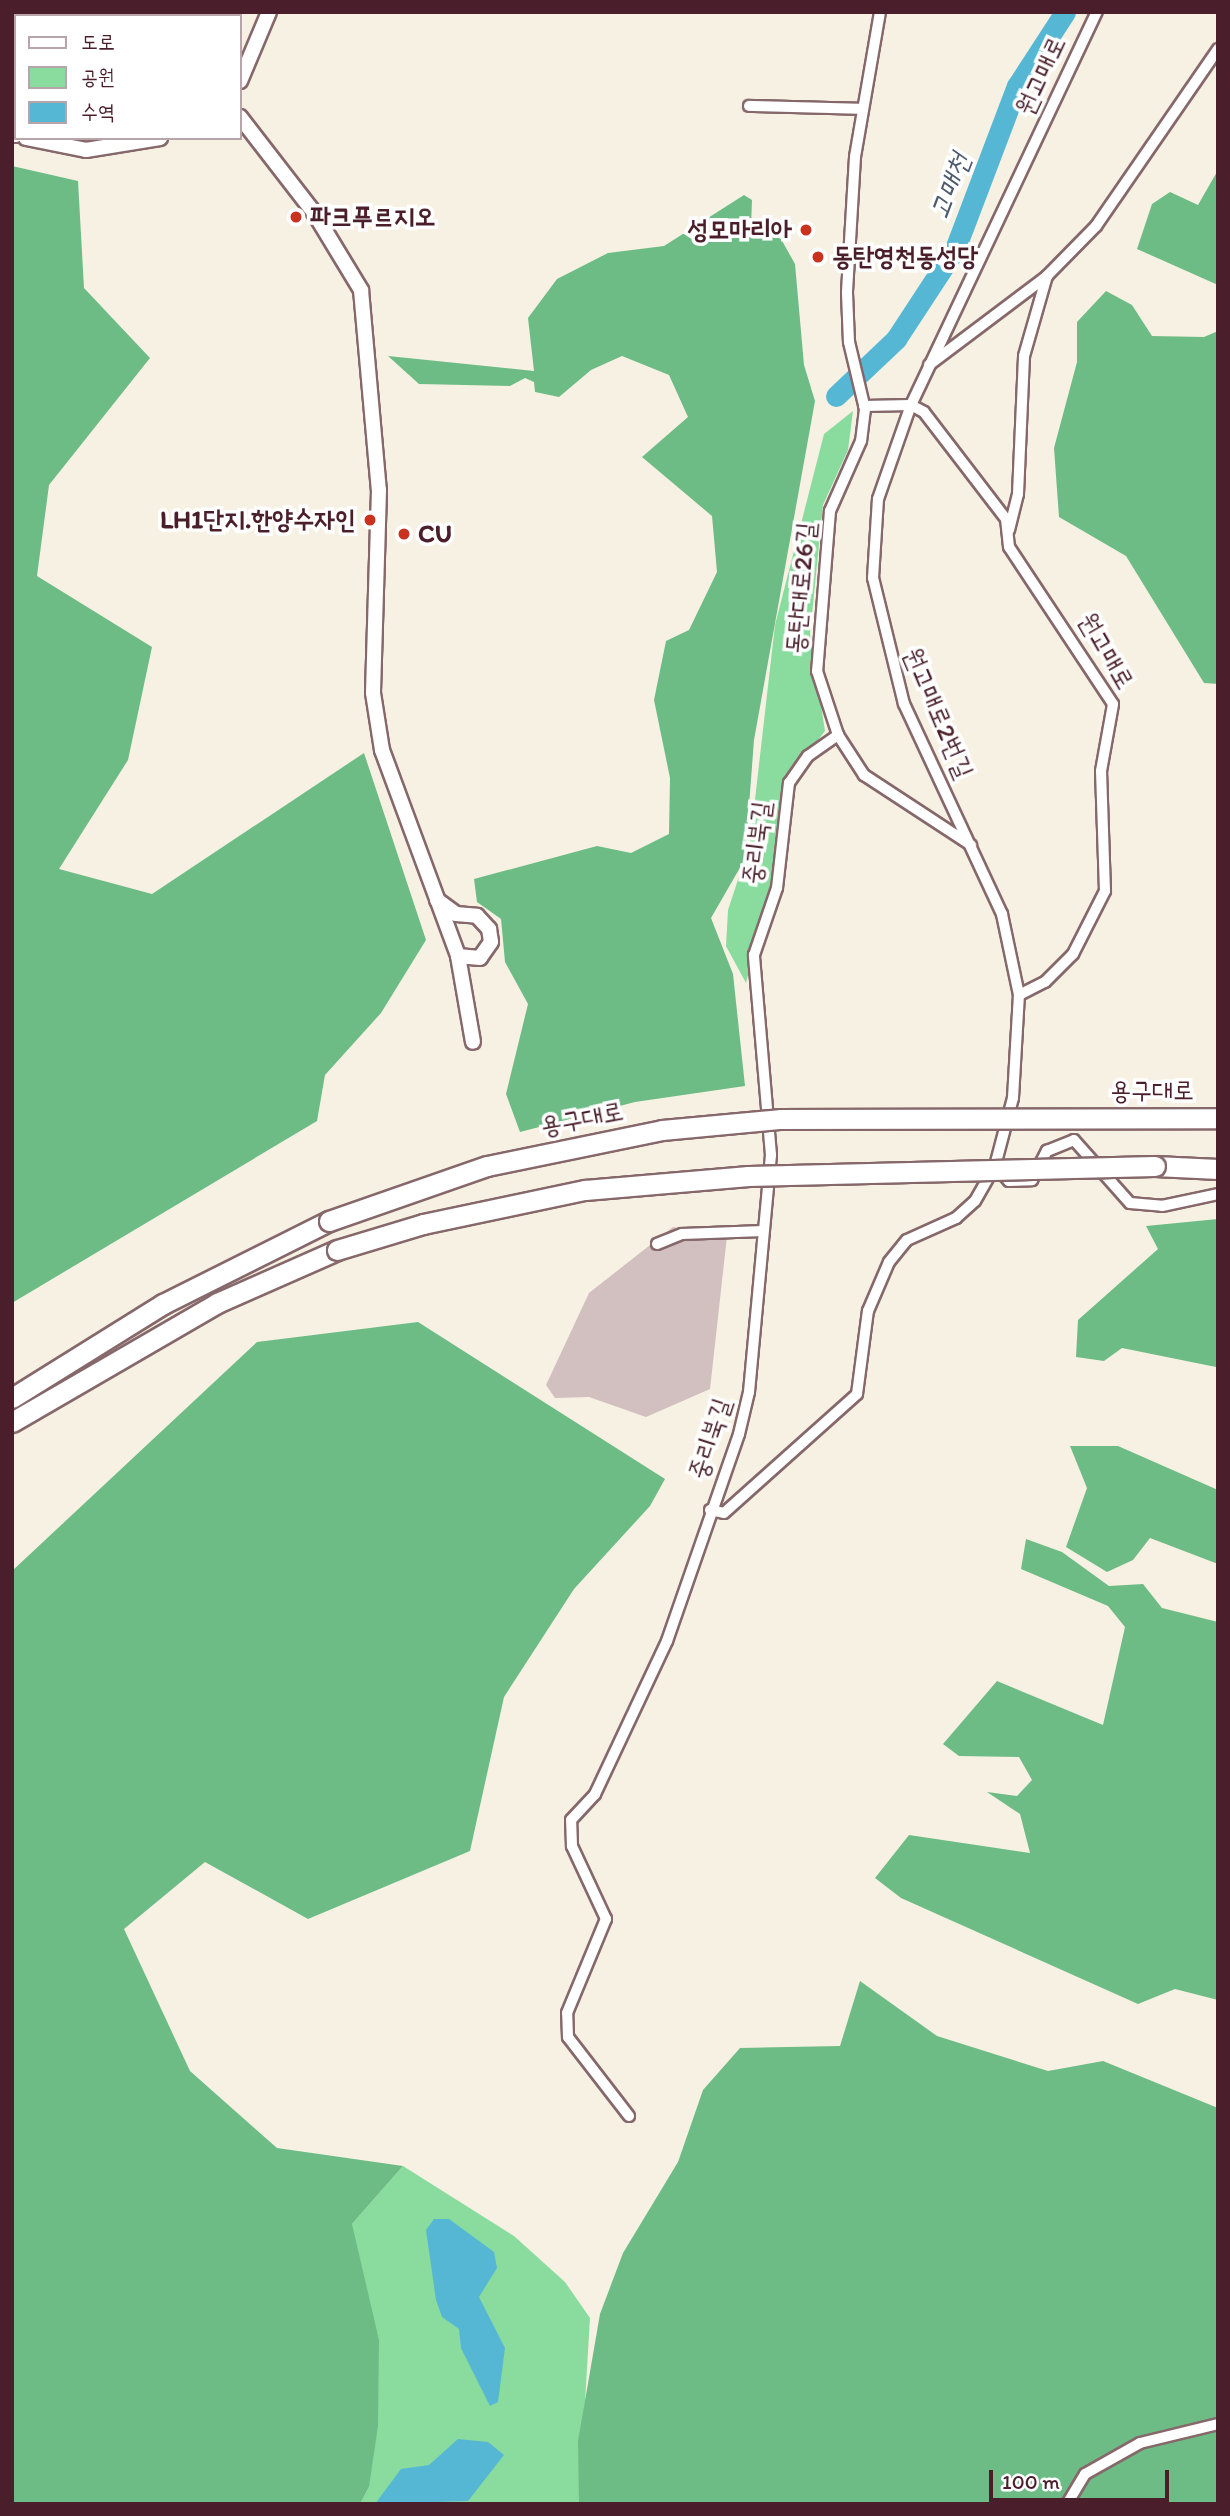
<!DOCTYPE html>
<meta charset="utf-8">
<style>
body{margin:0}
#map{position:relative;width:1230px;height:2516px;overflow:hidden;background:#f6f1e2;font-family:Itim,"Poor Story",sans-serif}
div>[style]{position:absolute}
.industrial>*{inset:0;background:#d2bfbf}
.green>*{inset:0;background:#89dc9e}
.forest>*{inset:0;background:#6ebc85}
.water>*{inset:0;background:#55b7d4}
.river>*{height:21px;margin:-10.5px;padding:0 10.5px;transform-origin:10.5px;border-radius:10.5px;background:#55b7d4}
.roads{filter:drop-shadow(2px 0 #86686b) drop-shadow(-2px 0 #86686b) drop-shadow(0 2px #86686b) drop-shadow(0 -2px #86686b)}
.minor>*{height:10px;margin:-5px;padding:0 5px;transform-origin:5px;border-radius:5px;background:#fff}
.tertiary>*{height:14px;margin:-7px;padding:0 7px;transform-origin:7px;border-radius:7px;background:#fff}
.trunk>*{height:19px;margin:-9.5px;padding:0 9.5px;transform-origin:9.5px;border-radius:9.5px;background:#fff}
.bridges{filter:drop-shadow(2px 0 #86686b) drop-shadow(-2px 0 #86686b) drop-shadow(0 2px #86686b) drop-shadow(0 -2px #86686b)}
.trunk-bridge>*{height:19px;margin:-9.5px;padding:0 9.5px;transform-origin:9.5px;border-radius:9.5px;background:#fff}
.dots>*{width:19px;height:19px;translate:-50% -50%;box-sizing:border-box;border:4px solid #fff;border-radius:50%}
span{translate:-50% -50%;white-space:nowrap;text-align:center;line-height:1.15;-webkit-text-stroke:7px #fff;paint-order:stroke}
.street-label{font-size:26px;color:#4a1f2b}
.poi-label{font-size:26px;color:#4a1f2b;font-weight:700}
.left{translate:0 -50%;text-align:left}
.right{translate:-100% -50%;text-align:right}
.water-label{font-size:28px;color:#4e5c6f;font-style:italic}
.frame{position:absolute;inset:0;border:14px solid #4a1f2b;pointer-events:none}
.legend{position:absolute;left:14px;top:14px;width:228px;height:126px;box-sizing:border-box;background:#fff;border:2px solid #b7a5aa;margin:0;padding:9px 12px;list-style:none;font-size:21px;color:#4a1f2b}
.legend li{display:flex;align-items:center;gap:14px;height:35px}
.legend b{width:35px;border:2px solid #b7a5aa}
.scale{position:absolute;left:989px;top:2470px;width:180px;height:32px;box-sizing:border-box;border:4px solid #4a1f2b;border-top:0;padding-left:9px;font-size:21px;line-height:24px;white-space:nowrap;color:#4a1f2b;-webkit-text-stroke:5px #fff;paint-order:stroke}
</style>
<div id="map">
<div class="industrial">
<div style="clip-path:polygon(673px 1227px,727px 1236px,710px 1389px,646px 1417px,589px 1397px,555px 1398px,546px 1385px,589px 1293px)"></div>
</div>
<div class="green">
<div style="clip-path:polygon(853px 411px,848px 450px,823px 505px,810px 634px,825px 731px,782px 787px,773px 874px,746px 983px,726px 946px,728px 910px,750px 843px,775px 625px,824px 434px)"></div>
<div style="clip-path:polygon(403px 2166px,514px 2236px,565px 2282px,590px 2318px,579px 2504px,360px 2504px,369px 2487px,352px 2224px)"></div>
</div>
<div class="forest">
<div style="clip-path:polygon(12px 12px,96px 12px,16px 16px,16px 109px)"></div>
<div style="clip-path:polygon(12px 166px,78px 181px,84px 288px,150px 358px,49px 485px,37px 576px,152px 647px,128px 760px,59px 869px,152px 894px,364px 753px,426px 940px,381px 1013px,325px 1075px,317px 1121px,12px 1303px)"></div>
<div style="clip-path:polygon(1218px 170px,1218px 285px,1137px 249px,1152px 204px,1170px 192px,1198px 205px)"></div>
<div style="clip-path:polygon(744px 195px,752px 200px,751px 227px,781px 239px,795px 264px,804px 365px,815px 401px,754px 740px,745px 859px,711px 918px,733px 974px,745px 1086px,635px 1102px,520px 1132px,506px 1094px,528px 1004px,505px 962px,501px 919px,477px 902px,474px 879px,597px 846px,631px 853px,669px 834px,670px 778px,654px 700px,666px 641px,689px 630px,717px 572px,712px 516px,642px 457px,688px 417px,669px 375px,622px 356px,591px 370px,559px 397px,535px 392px,534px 382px,525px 378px,510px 386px,419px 384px,388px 356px,534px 371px,528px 318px,557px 279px,608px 253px,664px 246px)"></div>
<div style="clip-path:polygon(1106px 291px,1132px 305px,1152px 336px,1204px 337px,1218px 331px,1218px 684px,1204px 683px,1126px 556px,1059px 517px,1054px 448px,1077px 362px,1077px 322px)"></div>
<div style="clip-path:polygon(1218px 1219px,1218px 1375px,1216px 1367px,1122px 1348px,1104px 1361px,1076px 1357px,1078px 1320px,1158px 1249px,1146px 1226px)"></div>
<div style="clip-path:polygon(418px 1322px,665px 1479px,650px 1506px,574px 1589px,504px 1697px,470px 1851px,308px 1919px,205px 1862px,124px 1929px,190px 2071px,277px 2148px,403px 2166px,352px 2224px,379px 2340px,378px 2426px,369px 2487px,360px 2504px,12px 2504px,12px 1571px,257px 1342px)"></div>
<div style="clip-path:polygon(1070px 1446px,1118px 1446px,1218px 1490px,1218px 1564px,1150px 1538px,1133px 1560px,1107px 1572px,1066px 1547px,1087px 1488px)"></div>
<div style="clip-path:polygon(1026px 1539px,1062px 1552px,1109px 1586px,1143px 1584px,1162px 1608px,1218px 1622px,1218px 2000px,1175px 1989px,1138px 2004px,901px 1898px,875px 1878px,909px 1835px,1030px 1853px,1020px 1814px,987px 1792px,1017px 1796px,1032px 1780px,1019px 1757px,959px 1756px,943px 1744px,997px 1681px,1103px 1725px,1125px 1627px,1108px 1606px,1021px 1569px)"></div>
<div style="clip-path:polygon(860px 1981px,937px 2036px,1048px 2071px,1103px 2061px,1218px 2108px,1218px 2504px,579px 2504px,578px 2441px,600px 2314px,623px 2253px,678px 2162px,703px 2090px,740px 2048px,840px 2046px)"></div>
</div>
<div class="water">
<div style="clip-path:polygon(434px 2219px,449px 2219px,494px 2252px,497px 2268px,479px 2297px,505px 2348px,498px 2402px,490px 2406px,461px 2348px,459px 2329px,442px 2317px,436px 2300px,426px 2230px)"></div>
<div style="clip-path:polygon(458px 2439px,488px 2442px,504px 2455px,468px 2501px,375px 2504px,401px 2469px,429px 2465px)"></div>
</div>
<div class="river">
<div style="left:836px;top:396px;width:83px;rotate:-43.5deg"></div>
<div style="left:896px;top:339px;width:108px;rotate:-56.8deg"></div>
<div style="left:955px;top:249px;width:174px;rotate:-69.2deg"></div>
<div style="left:1017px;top:86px;width:88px;rotate:-57deg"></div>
</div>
<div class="roads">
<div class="minor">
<div style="left:880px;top:12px;width:147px;rotate:99.8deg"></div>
<div style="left:855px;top:157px;width:136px;rotate:93.4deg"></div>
<div style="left:847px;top:293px;width:49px;rotate:87.7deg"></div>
<div style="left:849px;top:342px;width:69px;rotate:76.6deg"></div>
<div style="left:865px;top:409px;width:32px;rotate:97deg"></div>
<div style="left:861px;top:441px;width:77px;rotate:113.9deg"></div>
<div style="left:830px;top:511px;width:161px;rotate:94.6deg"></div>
<div style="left:817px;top:671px;width:67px;rotate:71.8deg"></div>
<div style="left:838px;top:735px;width:48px;rotate:57deg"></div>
<div style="left:864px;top:775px;width:128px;rotate:33.2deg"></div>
<div style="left:749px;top:106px;width:114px;rotate:1.5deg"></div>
<div style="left:929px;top:365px;width:148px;rotate:-37deg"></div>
<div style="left:1047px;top:276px;width:70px;rotate:-45.6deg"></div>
<div style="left:1096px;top:226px;width:215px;rotate:-55.4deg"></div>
<div style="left:1009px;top:530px;width:37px;rotate:-76deg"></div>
<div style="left:1018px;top:494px;width:138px;rotate:-87.5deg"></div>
<div style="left:1024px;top:356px;width:83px;rotate:-74deg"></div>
<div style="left:1019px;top:995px;width:29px;rotate:-27deg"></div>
<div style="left:1045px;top:982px;width:40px;rotate:-45deg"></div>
<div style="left:1073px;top:954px;width:71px;rotate:-63.1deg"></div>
<div style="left:1105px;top:891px;width:120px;rotate:-91.9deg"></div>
<div style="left:1101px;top:771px;width:68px;rotate:-79.8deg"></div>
<div style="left:1113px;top:704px;width:188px;rotate:-123.5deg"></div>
<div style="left:1009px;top:547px;width:28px;rotate:-96deg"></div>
<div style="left:1006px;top:519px;width:135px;rotate:-127.5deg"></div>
<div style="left:924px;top:412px;width:15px;rotate:-152deg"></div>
<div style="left:911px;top:405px;width:435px;rotate:-64.7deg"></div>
<div style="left:1000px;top:1171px;width:13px;rotate:48deg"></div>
<div style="left:1009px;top:1181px;width:23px;rotate:-2deg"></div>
<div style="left:1032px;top:1180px;width:33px;rotate:-63deg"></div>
<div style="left:1047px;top:1151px;width:29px;rotate:-22deg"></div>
<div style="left:1074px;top:1140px;width:84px;rotate:48.4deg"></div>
<div style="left:1130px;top:1203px;width:32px;rotate:5deg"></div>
<div style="left:1162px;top:1206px;width:57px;rotate:-12.1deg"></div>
<div style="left:657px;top:1244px;width:27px;rotate:-22deg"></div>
<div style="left:682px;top:1234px;width:81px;rotate:-2.1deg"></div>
<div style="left:710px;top:1510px;width:14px;rotate:12deg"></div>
<div style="left:724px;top:1513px;width:178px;rotate:-41.8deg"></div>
<div style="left:857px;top:1394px;width:84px;rotate:-82.5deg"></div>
<div style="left:868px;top:1311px;width:53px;rotate:-66.8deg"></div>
<div style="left:889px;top:1262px;width:28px;rotate:-51deg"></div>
<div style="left:907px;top:1240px;width:54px;rotate:-24.2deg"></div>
<div style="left:956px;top:1218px;width:25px;rotate:-42deg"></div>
<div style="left:975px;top:1201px;width:40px;rotate:-60.3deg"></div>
<div style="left:995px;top:1166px;width:70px;rotate:-75.2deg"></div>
<div style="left:1013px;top:1098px;width:103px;rotate:-86.7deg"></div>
<div style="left:1019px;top:995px;width:83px;rotate:-101.9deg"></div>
<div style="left:1002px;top:914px;width:232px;rotate:-115deg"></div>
<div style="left:904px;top:704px;width:130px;rotate:-103.8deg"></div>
<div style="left:873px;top:578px;width:79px;rotate:-86.4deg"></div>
<div style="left:878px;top:499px;width:100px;rotate:-70.7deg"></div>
<div style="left:911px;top:405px;width:47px;rotate:178.8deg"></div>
<div style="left:629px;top:2116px;width:100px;rotate:-127.7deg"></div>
<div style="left:568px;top:2037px;width:24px;rotate:-92deg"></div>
<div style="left:567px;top:2013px;width:102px;rotate:-67.5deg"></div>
<div style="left:606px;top:1919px;width:81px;rotate:-115deg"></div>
<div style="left:572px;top:1846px;width:26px;rotate:-92deg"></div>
<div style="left:571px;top:1820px;width:35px;rotate:-47deg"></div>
<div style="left:595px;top:1794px;width:169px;rotate:-64.8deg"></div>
<div style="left:667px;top:1641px;width:219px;rotate:-70.8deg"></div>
<div style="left:739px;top:1434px;width:43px;rotate:-76.6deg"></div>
<div style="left:749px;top:1392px;width:238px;rotate:-84.7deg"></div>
<div style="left:771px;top:1155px;width:201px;rotate:-94.9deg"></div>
<div style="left:754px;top:955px;width:71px;rotate:-71.1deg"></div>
<div style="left:777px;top:888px;width:106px;rotate:-83.5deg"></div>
<div style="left:789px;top:783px;width:33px;rotate:-55deg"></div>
<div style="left:808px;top:756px;width:37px;rotate:-35deg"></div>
<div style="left:1067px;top:2504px;width:35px;rotate:-59deg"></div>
<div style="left:1085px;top:2474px;width:63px;rotate:-29.4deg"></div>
<div style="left:1140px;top:2443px;width:80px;rotate:-13.7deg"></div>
</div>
<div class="tertiary">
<div style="left:240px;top:81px;width:75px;rotate:-67.2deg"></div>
<div style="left:240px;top:117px;width:123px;rotate:52.3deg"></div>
<div style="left:315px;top:214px;width:89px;rotate:58.8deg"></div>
<div style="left:361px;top:290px;width:201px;rotate:84.9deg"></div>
<div style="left:379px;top:490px;width:203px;rotate:91.7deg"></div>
<div style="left:373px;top:693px;width:58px;rotate:81deg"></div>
<div style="left:382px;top:750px;width:220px;rotate:69.7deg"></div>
<div style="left:458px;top:956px;width:87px;rotate:80.1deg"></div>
<div style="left:12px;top:134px;width:4px;rotate:14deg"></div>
<div style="left:26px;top:138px;width:61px;rotate:11.3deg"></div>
<div style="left:86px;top:150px;width:75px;rotate:-9.2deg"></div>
<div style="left:437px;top:900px;width:24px;rotate:36deg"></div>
<div style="left:456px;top:914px;width:21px;rotate:5deg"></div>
<div style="left:477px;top:916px;width:18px;rotate:47deg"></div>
<div style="left:489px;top:929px;width:13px;rotate:81deg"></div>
<div style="left:491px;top:942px;width:19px;rotate:125deg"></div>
<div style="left:480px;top:958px;width:22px;rotate:-175deg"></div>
</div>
<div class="trunk">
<div style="left:1155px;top:1166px;width:63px;rotate:2.7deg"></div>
<div style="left:12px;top:1398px;width:178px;rotate:-31.9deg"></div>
<div style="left:163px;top:1304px;width:186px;rotate:-26.6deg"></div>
<div style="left:12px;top:1422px;width:237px;rotate:-30.1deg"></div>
<div style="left:217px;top:1303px;width:131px;rotate:-23.8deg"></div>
</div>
</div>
<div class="bridges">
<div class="trunk-bridge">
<div style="left:329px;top:1221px;width:167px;rotate:-19.2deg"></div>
<div style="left:487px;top:1166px;width:179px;rotate:-11.6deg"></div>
<div style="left:662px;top:1130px;width:120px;rotate:-5.3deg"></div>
<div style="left:781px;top:1119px;width:437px;rotate:-0.1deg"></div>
<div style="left:337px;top:1250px;width:90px;rotate:-16.8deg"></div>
<div style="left:423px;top:1224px;width:166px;rotate:-11.9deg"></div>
<div style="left:585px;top:1190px;width:164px;rotate:-4.9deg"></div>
<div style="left:748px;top:1176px;width:407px;rotate:-1.4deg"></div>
</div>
</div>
<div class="dots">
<div style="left:296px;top:217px;background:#c8321e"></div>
<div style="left:806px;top:230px;background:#c8321e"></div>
<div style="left:818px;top:257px;background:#c8321e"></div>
<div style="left:370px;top:520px;background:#c8321e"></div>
<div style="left:404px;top:534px;background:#c8321e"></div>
</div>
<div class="street-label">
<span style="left:1041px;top:76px;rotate:-65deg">원고매로</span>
<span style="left:801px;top:588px;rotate:-85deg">동탄대로26길</span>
<span style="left:1106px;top:651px;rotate:60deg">원고매로</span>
<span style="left:938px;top:713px;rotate:67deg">원고매로2번길</span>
<span style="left:757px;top:843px;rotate:-83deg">중리북길</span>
<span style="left:1152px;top:1091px">용구대로</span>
<span style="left:582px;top:1119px;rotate:-11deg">용구대로</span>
<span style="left:710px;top:1439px;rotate:-72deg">중리북길</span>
</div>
<div class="poi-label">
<span class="left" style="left:310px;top:217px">파크푸르지오</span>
<span class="right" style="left:792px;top:230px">성모마리아</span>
<span class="left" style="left:832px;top:257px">동탄영천동성당</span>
<span class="right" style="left:356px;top:520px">LH1단지.한양수자인</span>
<span class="left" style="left:418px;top:534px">CU</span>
</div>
<div class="water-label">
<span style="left:949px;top:186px;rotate:-69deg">고매천</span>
</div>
<div class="frame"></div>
<ul class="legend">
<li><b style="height:9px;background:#fff"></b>도로</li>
<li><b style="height:19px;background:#89dc9e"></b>공원</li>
<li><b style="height:19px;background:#55b7d4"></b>수역</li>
</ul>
<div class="scale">100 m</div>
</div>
